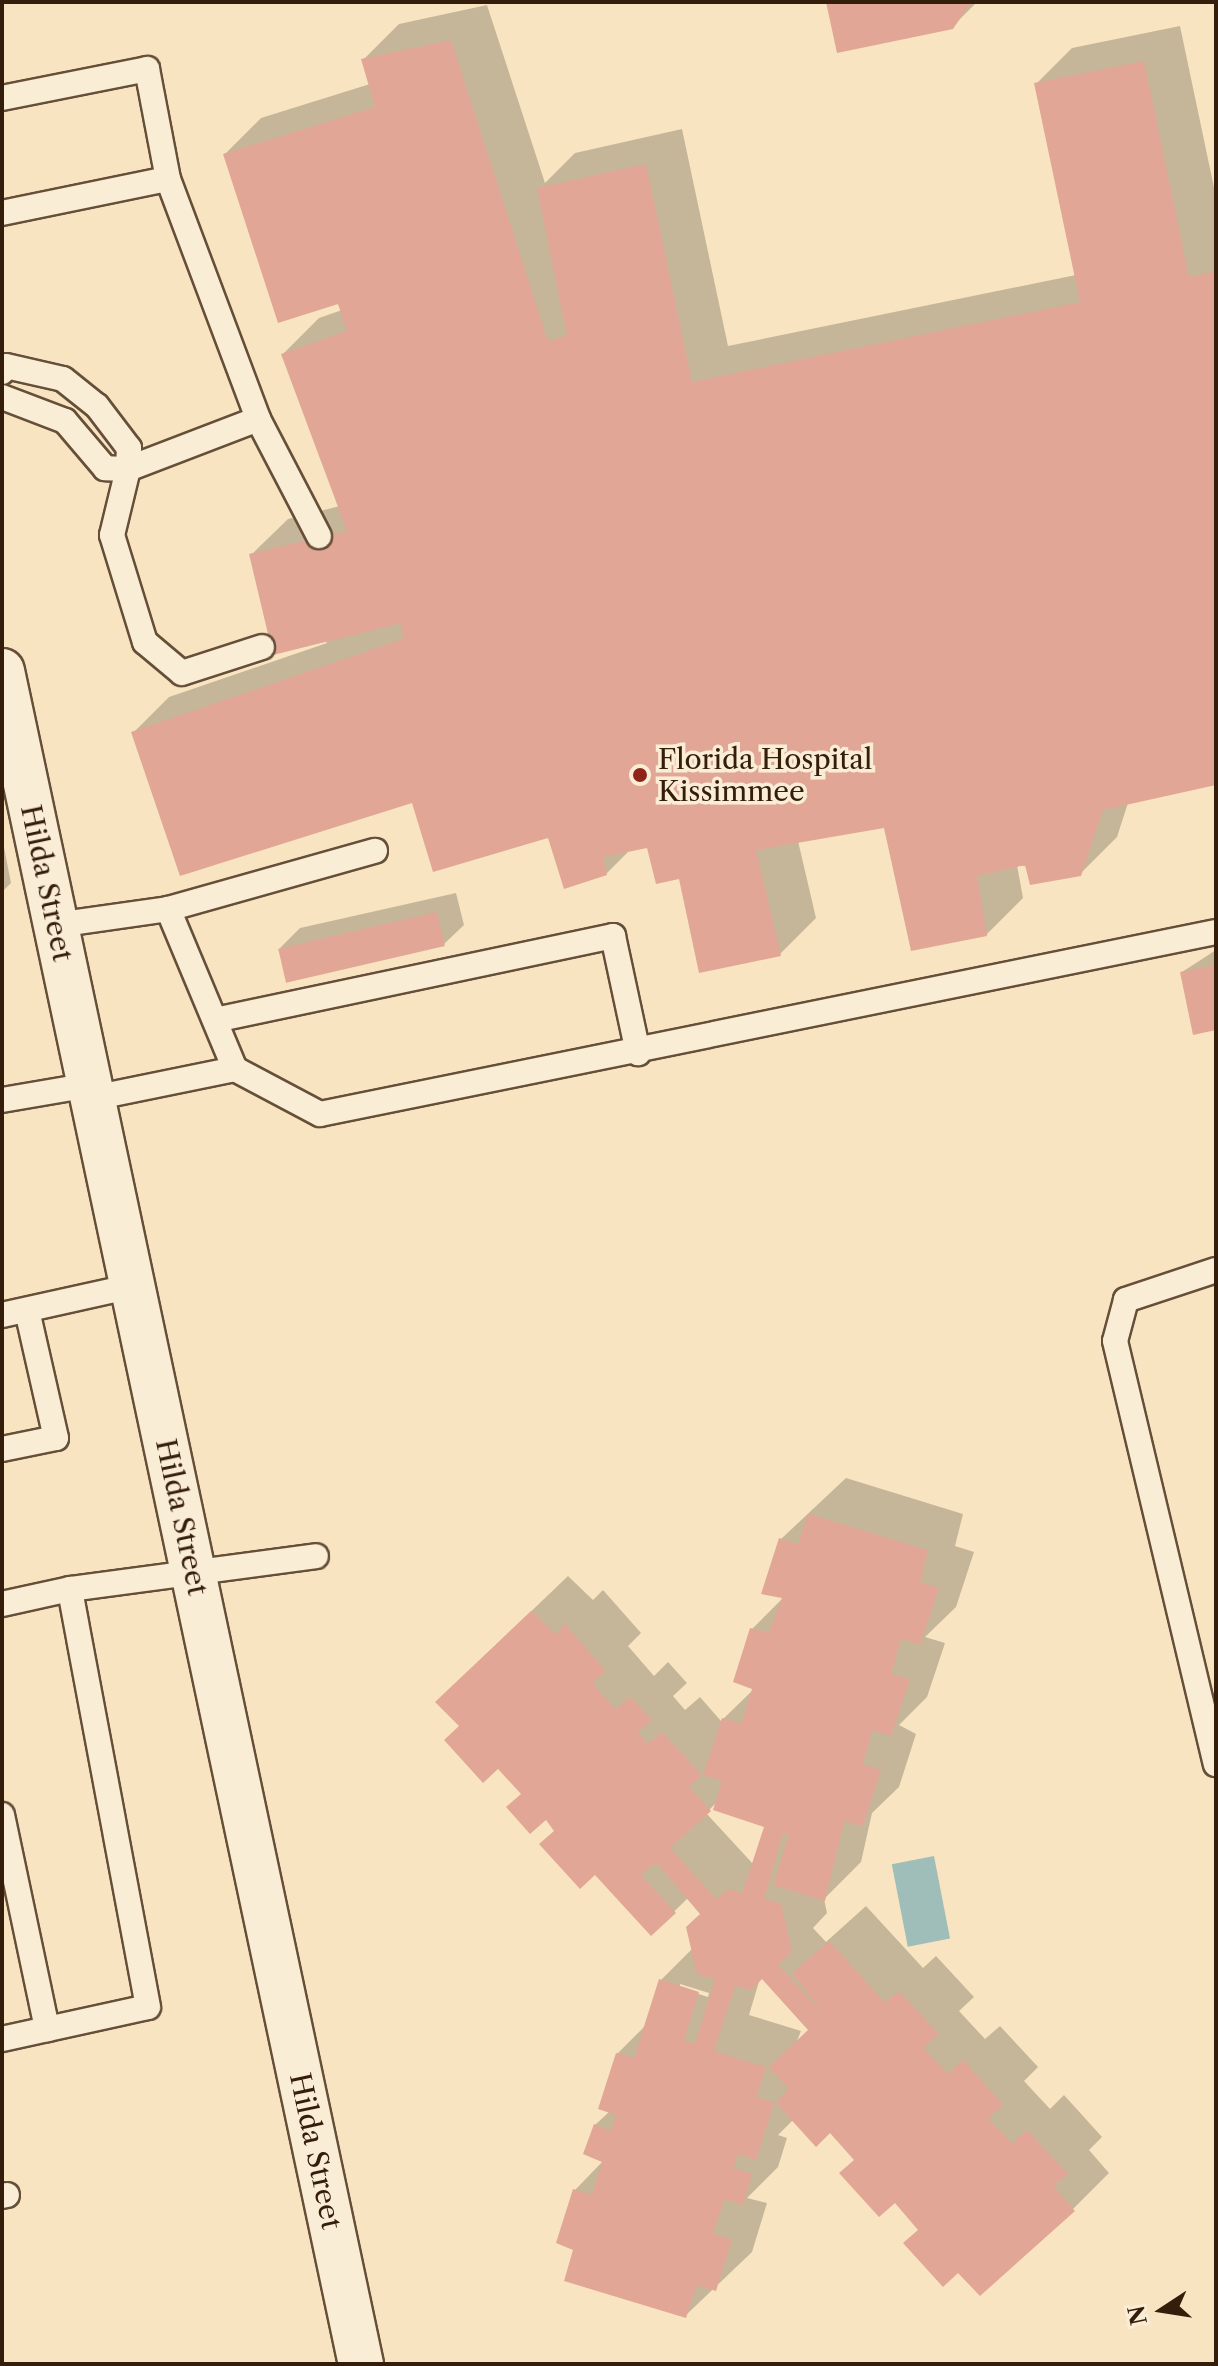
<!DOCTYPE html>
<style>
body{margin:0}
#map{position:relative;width:1218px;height:2366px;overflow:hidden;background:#f8e4c0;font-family:"Libre Caslon Text",serif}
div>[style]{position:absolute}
.water>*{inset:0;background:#9fbeb9;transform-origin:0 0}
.shadow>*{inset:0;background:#0003}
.building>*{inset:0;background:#e1a695;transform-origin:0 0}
.roads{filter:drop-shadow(2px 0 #664f39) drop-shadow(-2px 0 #664f39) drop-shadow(0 2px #664f39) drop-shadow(0 -2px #664f39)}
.lane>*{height:24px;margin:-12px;padding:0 12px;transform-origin:12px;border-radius:12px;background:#faedd6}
.street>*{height:44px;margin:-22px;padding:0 22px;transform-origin:22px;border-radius:22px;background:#faedd6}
.dots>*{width:22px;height:22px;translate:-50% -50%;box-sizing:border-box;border:4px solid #faedd6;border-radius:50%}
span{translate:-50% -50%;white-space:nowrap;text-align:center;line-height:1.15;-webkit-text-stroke:7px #faedd6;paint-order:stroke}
.poi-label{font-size:28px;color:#351d0c}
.left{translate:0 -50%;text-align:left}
.street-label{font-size:28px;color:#351d0c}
.frame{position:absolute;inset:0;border:4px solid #351d0c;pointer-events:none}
.north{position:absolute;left:1122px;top:2270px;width:80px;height:80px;-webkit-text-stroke:6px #faedd6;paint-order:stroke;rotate:258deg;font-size:22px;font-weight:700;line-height:32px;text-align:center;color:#351d0c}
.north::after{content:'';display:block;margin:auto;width:28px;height:36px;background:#351d0c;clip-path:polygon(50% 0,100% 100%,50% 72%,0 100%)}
</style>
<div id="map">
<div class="water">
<div style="left:934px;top:1856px;width:84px;height:43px;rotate:79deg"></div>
</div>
<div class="shadow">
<div style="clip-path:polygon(828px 2px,977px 2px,952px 27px)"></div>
<div style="clip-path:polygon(487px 5px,545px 183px,575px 153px,682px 129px,728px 346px,1076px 275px,1036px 84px,1072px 48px,1180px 26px,1216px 197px,1216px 783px,1128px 803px,1117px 837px,1080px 874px,1017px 865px,1023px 898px,986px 935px,886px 826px,798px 841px,816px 918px,780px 954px,649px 845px,631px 849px,606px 874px,550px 835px,133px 733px,169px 697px,327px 643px,251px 555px,288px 519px,340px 506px,283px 354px,319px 318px,342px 310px,225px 154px,261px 118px,370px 84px,363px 60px,399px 24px)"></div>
<div style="clip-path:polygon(2px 837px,11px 883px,2px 892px)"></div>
<div style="clip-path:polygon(456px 893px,464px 925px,444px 944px,280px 948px,300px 928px)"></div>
<div style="clip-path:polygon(1216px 950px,1216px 1028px,1182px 972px)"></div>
<div style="clip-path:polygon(evenodd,846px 1478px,963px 1514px,955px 1546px,974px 1552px,956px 1607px,925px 1637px,945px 1643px,927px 1697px,899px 1725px,916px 1734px,899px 1787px,872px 1813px,861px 1862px,824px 1899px,827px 1913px,813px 1928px,826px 1942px,866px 1906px,923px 1968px,936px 1956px,974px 1997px,959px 2011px,985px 2039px,1000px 2026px,1038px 2067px,1024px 2081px,1050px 2109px,1064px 2095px,1102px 2137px,1089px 2150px,1109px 2173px,1073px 2209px,920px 2229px,830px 2130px,794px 2119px,778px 2135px,787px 2138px,778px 2167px,747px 2198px,767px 2203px,752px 2252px,685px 2316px,575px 2249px,575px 2190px,604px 2160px,595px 2125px,610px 2111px,617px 2054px,647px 2024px,661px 1980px,693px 1948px,703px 1913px,689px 1897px,651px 1934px,461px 1726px,474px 1666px,568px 1576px,593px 1600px,603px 1590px,641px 1633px,628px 1646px,654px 1676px,668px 1662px,687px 1683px,673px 1696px,685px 1710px,700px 1697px,721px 1721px,755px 1688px,752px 1629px,784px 1597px,781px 1539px,846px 1478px,717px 1802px,767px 1826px,754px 1865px,706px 1813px,717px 1802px,846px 1478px,761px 1975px,810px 2029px,797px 2041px,801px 2031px,749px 2015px,761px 1975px,846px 1478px,680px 1984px,709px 1993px,708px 1997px,680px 1988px,680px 1984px)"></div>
</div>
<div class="building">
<div style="clip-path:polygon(826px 2px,971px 2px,953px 29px,837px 53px)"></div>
<div style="clip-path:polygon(451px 40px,548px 341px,567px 335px,537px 188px,646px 164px,692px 382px,1080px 302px,1034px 83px,1144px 61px,1189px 277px,1216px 271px,1216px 785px,1103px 810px,1081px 876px,1030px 885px,1025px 865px,977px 876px,987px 936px,911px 951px,884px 828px,756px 850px,781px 956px,699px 973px,679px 879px,656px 884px,647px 848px,603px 857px,607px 875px,564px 889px,548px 838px,433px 872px,412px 803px,180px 876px,131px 732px,403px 639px,401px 623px,273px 655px,249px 554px,347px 531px,281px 354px,347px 331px,338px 304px,278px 323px,223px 154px,375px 107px,361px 59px)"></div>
<div style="left:437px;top:912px;width:35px;height:163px;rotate:77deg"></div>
<div style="clip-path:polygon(1216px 965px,1216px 1030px,1193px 1035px,1180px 972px)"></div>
<div style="clip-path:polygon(808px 1514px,928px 1550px,920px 1582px,939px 1588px,920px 1645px,901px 1639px,891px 1674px,910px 1679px,891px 1736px,872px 1730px,863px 1764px,881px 1770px,863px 1826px,844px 1821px,825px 1901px,773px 1885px,789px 1835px,783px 1833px,764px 1899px,781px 1904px,792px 1951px,778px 1965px,825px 2015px,792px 1973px,829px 1941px,885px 2003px,899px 1991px,939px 2034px,923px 2048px,948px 2074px,963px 2060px,1003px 2105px,988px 2118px,1012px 2144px,1027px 2130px,1068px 2174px,1053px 2186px,1075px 2211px,980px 2296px,958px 2273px,943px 2287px,903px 2243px,918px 2230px,895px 2203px,879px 2217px,839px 2173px,854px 2160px,830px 2133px,816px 2147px,776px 2103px,789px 2089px,769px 2067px,808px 2030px,762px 1979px,751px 1990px,735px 1986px,714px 2051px,766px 2067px,756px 2097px,774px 2102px,756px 2160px,738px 2154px,733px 2168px,752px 2174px,743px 2205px,724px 2199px,713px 2234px,732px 2239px,716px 2291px,697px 2285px,686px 2318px,564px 2281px,573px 2250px,556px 2243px,573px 2189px,592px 2195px,602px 2162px,583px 2154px,594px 2124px,611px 2131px,616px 2115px,598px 2109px,616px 2053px,634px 2058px,659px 1979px,699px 1992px,684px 2040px,695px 2044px,715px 1979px,697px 1974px,686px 1927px,700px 1914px,656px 1862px,641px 1875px,676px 1913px,651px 1936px,595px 1875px,580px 1889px,539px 1844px,554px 1831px,546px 1820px,530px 1834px,506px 1807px,521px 1794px,498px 1769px,483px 1783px,444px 1740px,459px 1726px,435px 1702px,531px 1611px,556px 1634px,565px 1624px,606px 1671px,592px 1683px,616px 1710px,630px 1697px,652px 1720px,637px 1732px,648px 1744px,662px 1732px,702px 1775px,689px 1787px,711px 1811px,670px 1848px,716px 1899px,729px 1889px,742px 1894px,764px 1827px,713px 1810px,722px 1781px,703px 1775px,722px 1718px,741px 1724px,752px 1689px,733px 1682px,750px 1628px,769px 1633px,782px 1598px,761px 1594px,779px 1538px,798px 1544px)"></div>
</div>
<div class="roads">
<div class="lane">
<div style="left:2px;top:98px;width:148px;rotate:-11.3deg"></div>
<div style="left:147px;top:69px;width:112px;rotate:79.2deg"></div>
<div style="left:2px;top:213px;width:169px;rotate:-11.6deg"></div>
<div style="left:168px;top:179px;width:256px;rotate:69.4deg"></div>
<div style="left:258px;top:419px;width:139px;rotate:159deg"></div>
<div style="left:128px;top:469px;width:68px;rotate:103.6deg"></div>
<div style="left:112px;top:535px;width:112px;rotate:72.9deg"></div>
<div style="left:145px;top:642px;width:48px;rotate:40deg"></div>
<div style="left:182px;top:673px;width:84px;rotate:-18deg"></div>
<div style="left:2px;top:372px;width:7px;rotate:-56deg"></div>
<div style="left:6px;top:366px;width:58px;rotate:12.8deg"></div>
<div style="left:63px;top:379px;width:43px;rotate:38.5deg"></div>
<div style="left:97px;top:406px;width:53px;rotate:52.7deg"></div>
<div style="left:129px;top:448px;width:21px;rotate:93deg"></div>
<div style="left:128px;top:469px;width:23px;rotate:-178deg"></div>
<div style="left:105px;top:468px;width:62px;rotate:-130.4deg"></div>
<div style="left:65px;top:421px;width:67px;rotate:-159.1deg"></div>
<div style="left:258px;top:419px;width:132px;rotate:62.5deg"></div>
<div style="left:168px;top:909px;width:215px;rotate:-15.7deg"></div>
<div style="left:56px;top:925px;width:113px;rotate:-8.1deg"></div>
<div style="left:168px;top:909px;width:173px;rotate:67.3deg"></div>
<div style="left:235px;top:1069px;width:96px;rotate:27.9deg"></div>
<div style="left:320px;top:1114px;width:914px;rotate:-11.48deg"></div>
<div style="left:215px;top:1020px;width:407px;rotate:-11.9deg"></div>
<div style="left:613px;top:936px;width:120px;rotate:77.9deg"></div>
<div style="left:93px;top:1098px;width:145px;rotate:-11.5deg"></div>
<div style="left:2px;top:1100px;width:89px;rotate:-9.7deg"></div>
<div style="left:1216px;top:1270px;width:95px;rotate:161.6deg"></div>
<div style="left:1126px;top:1300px;width:42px;rotate:105deg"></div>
<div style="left:1115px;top:1341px;width:435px;rotate:76.6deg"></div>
<div style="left:2px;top:1315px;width:134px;rotate:-12.5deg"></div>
<div style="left:2px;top:1449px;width:55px;rotate:-11.5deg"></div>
<div style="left:56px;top:1438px;width:131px;rotate:-102.8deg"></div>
<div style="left:2px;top:1604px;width:70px;rotate:-12.4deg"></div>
<div style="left:2px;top:1815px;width:219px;rotate:78.1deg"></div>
<div style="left:2px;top:2039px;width:149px;rotate:-12.4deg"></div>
<div style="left:148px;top:2007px;width:425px;rotate:-100.6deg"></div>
<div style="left:70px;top:1589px;width:248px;rotate:-7.6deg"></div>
<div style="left:2px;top:2196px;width:5px;rotate:-11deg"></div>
</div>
<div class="street">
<div style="left:2px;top:671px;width:1731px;rotate:78.03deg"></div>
</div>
</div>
<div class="dots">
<div style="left:640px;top:775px;background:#8f2418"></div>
</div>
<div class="poi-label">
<span class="left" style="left:658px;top:775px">Florida Hospital<br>Kissimmee</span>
</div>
<div class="street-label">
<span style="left:47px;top:883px;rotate:78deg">Hilda Street</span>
<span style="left:182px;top:1517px;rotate:78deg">Hilda Street</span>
<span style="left:316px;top:2151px;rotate:78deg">Hilda Street</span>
</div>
<div class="frame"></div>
<div class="north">N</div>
</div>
